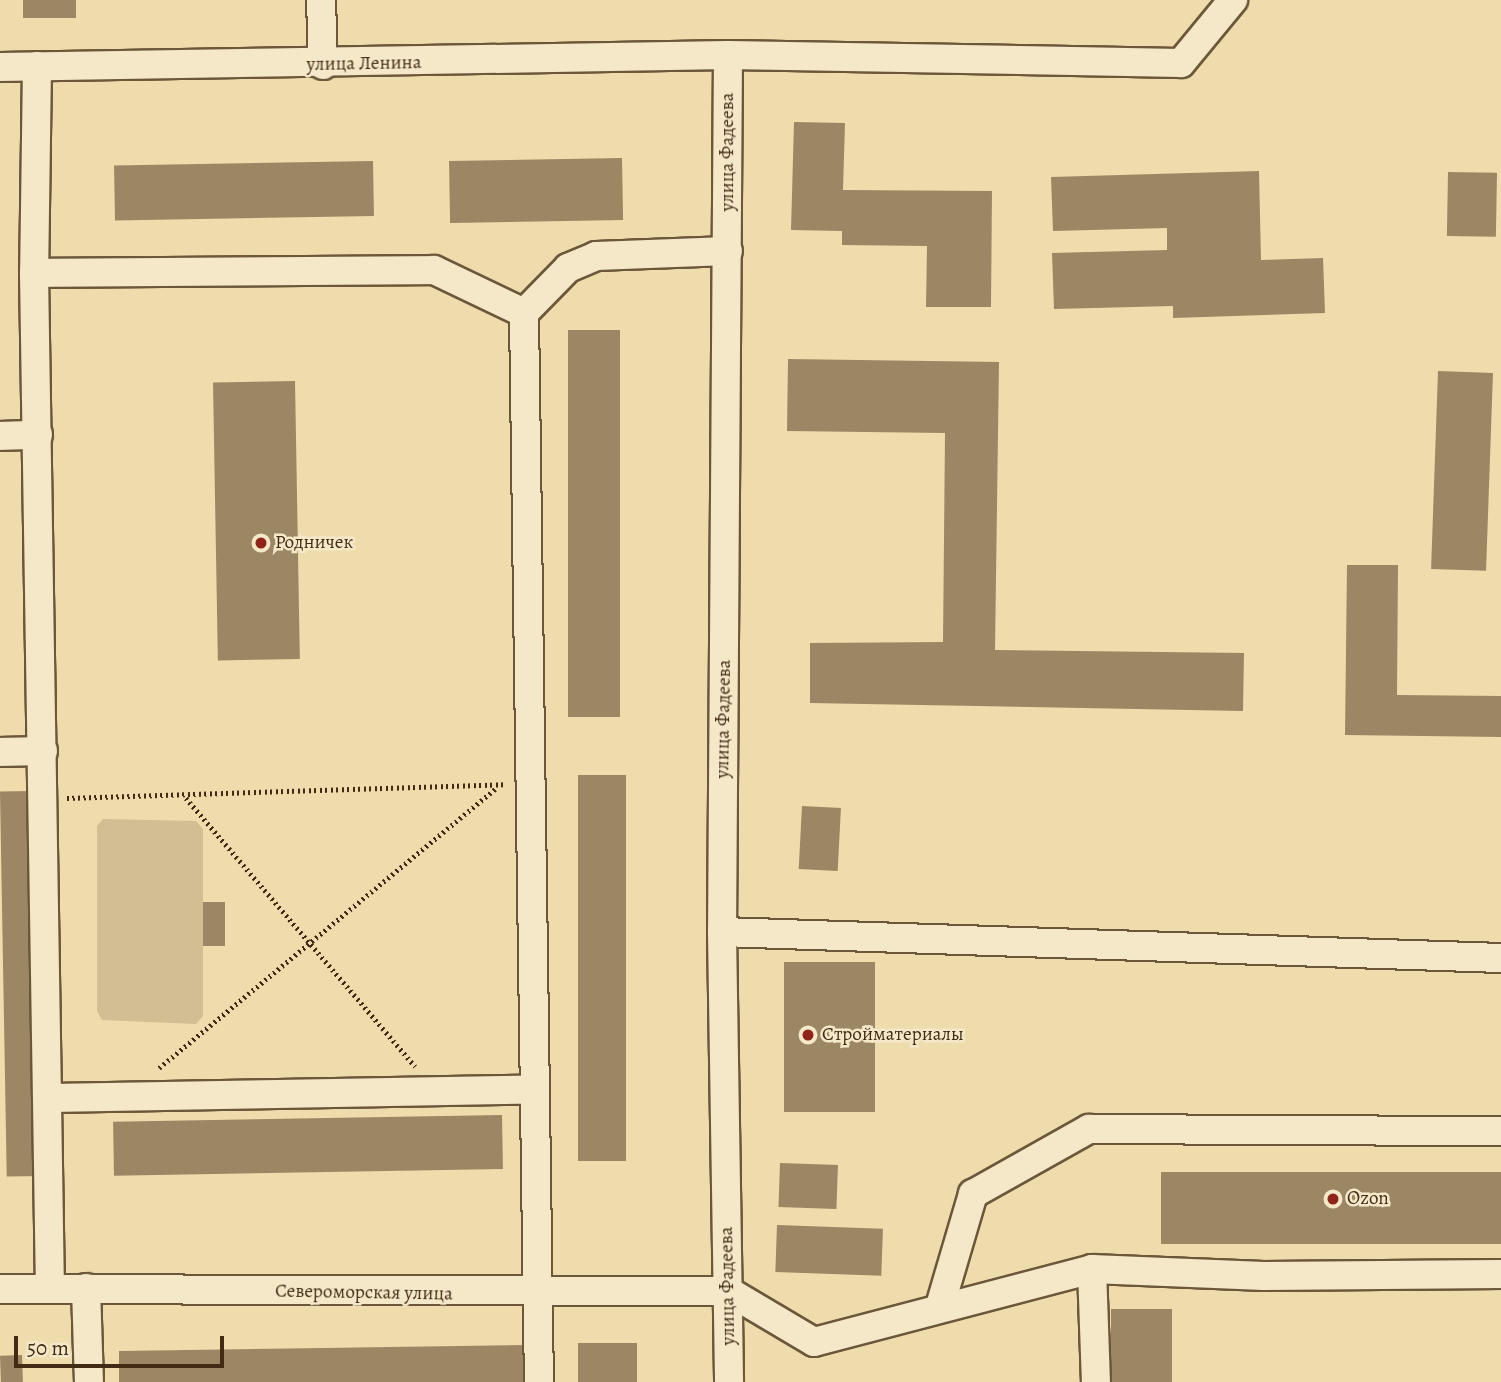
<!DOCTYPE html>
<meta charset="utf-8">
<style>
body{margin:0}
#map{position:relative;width:1501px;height:1382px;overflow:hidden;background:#eedcac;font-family:Alegreya,serif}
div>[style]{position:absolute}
.green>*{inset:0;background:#d1be92}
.building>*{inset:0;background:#9b8763;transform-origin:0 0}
.path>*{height:4.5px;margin-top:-2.25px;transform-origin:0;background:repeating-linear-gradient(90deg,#412b14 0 2px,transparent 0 5.5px)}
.roads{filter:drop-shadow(2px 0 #6c573a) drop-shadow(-2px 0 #6c573a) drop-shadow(0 2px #6c573a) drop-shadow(0 -2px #6c573a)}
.minor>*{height:28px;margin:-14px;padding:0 14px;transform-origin:14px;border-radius:14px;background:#f4e8c9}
.dots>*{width:19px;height:19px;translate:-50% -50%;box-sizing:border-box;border:4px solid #f4e8c9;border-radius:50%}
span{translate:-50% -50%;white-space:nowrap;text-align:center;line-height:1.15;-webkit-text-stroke:5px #f4e8c9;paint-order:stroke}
.street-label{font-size:19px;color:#412b14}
.poi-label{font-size:19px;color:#412b14}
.left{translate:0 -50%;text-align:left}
.scale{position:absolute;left:14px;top:1336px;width:210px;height:32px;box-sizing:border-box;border:4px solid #412b14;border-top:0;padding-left:9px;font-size:21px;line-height:24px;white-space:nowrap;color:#412b14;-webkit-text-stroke:5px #f4e8c9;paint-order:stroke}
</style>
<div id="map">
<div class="green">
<div style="clip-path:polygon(103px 819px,196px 821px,203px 829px,203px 1016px,196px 1024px,102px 1020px,97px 1011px,97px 826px)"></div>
</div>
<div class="building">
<div style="left:23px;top:0;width:53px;height:18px"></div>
<div style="clip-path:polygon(794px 122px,845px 123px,843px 190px,992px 191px,991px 307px,926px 307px,927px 246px,842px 245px,842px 231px,791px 230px)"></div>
<div style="left:622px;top:158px;width:62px;height:173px;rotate:89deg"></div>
<div style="left:373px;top:161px;width:55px;height:259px;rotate:89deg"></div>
<div style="clip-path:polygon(1259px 171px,1261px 260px,1323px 258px,1325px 313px,1173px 318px,1173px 306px,1054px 309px,1052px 253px,1167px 250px,1167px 228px,1053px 231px,1051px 177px)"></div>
<div style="left:1448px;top:172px;width:49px;height:64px;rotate:1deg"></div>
<div style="left:568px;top:330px;width:52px;height:387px"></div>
<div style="clip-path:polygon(788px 359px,999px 362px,995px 650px,1244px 653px,1243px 711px,810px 703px,810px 643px,943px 642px,945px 433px,787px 431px)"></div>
<div style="left:1438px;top:371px;width:55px;height:198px;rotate:2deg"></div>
<div style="left:295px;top:381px;width:278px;height:82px;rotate:89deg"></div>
<div style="clip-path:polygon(1347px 565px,1398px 565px,1397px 695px,1501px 696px,1501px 737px,1345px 735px)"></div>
<div style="left:578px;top:775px;width:48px;height:386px"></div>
<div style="left:33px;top:791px;width:385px;height:33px;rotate:89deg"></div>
<div style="left:802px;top:806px;width:39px;height:63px;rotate:3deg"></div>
<div style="left:203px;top:902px;width:22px;height:44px"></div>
<div style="left:875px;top:962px;width:150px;height:91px;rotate:90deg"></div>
<div style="left:502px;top:1115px;width:54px;height:389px;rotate:89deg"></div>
<div style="left:780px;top:1163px;width:58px;height:44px;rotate:2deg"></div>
<div style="left:1161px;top:1172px;width:340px;height:72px"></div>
<div style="left:777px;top:1225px;width:106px;height:47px;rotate:2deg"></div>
<div style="left:1111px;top:1309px;width:61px;height:73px"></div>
<div style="left:637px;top:1343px;width:39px;height:59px;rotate:90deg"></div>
<div style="clip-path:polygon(525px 1345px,526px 1382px,119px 1382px,119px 1351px)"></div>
<div style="left:22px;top:1355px;width:27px;height:22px;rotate:88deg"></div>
</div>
<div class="path">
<div style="left:67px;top:798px;width:439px;rotate:-1.8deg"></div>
<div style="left:186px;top:798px;width:353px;rotate:49.5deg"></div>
<div style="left:159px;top:1068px;width:440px;rotate:-39.7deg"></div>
</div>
<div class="roads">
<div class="minor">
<div style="left:321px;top:0;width:65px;rotate:88.2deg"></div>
<div style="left:728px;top:55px;width:877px;rotate:90.39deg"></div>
<div style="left:722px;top:932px;width:450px;rotate:89.1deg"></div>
<div style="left:37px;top:66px;width:207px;rotate:90.8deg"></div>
<div style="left:34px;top:273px;width:1016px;rotate:89.1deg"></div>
<div style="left:0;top:67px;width:728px;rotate:-0.94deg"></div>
<div style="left:728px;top:55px;width:453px;rotate:1deg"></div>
<div style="left:1181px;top:63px;width:82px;rotate:-50.5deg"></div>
<div style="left:34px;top:273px;width:400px;rotate:-0.4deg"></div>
<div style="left:434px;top:270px;width:100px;rotate:25.5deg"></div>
<div style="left:524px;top:313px;width:1069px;rotate:89.2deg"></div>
<div style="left:524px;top:313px;width:63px;rotate:-45.6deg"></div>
<div style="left:568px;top:268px;width:30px;rotate:-23deg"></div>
<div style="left:596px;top:256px;width:132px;rotate:-2.2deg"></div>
<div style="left:0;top:436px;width:38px;rotate:-2deg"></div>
<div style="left:0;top:752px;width:43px;rotate:-1.3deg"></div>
<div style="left:722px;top:932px;width:779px;rotate:1.91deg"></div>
<div style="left:51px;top:1098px;width:481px;rotate:-1deg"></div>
<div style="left:1092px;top:1269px;width:113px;rotate:88deg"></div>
<div style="left:86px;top:1288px;width:94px;rotate:88.2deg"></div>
<div style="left:0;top:1289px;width:728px;rotate:0.16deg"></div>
<div style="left:728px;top:1291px;width:100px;rotate:30.7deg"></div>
<div style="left:814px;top:1342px;width:287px;rotate:-14.7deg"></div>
<div style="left:1092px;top:1269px;width:172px;rotate:2.3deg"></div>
<div style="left:1264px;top:1276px;width:237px;rotate:-0.5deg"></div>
<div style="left:940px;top:1306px;width:117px;rotate:-73.6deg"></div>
<div style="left:973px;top:1194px;width:133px;rotate:-29.3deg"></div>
<div style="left:1089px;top:1129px;width:412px;rotate:0.3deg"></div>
</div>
</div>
<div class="dots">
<div style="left:261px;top:543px;background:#8f2418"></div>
<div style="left:808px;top:1035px;background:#8f2418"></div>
<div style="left:1333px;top:1199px;background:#8f2418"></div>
</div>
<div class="street-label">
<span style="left:364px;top:64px;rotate:-1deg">улица Ленина</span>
<span style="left:728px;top:152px;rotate:-90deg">улица Фадеева</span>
<span style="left:724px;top:719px;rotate:-89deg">улица Фадеева</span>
<span style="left:728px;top:1286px;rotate:-91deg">улица Фадеева</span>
<span style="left:364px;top:1293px;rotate:1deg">Североморская улица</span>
</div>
<div class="poi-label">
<span class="left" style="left:275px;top:543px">Родничек</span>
<span class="left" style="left:822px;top:1035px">Стройматериалы</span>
<span class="left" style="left:1347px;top:1199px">Ozon</span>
</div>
<div class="scale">50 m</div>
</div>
